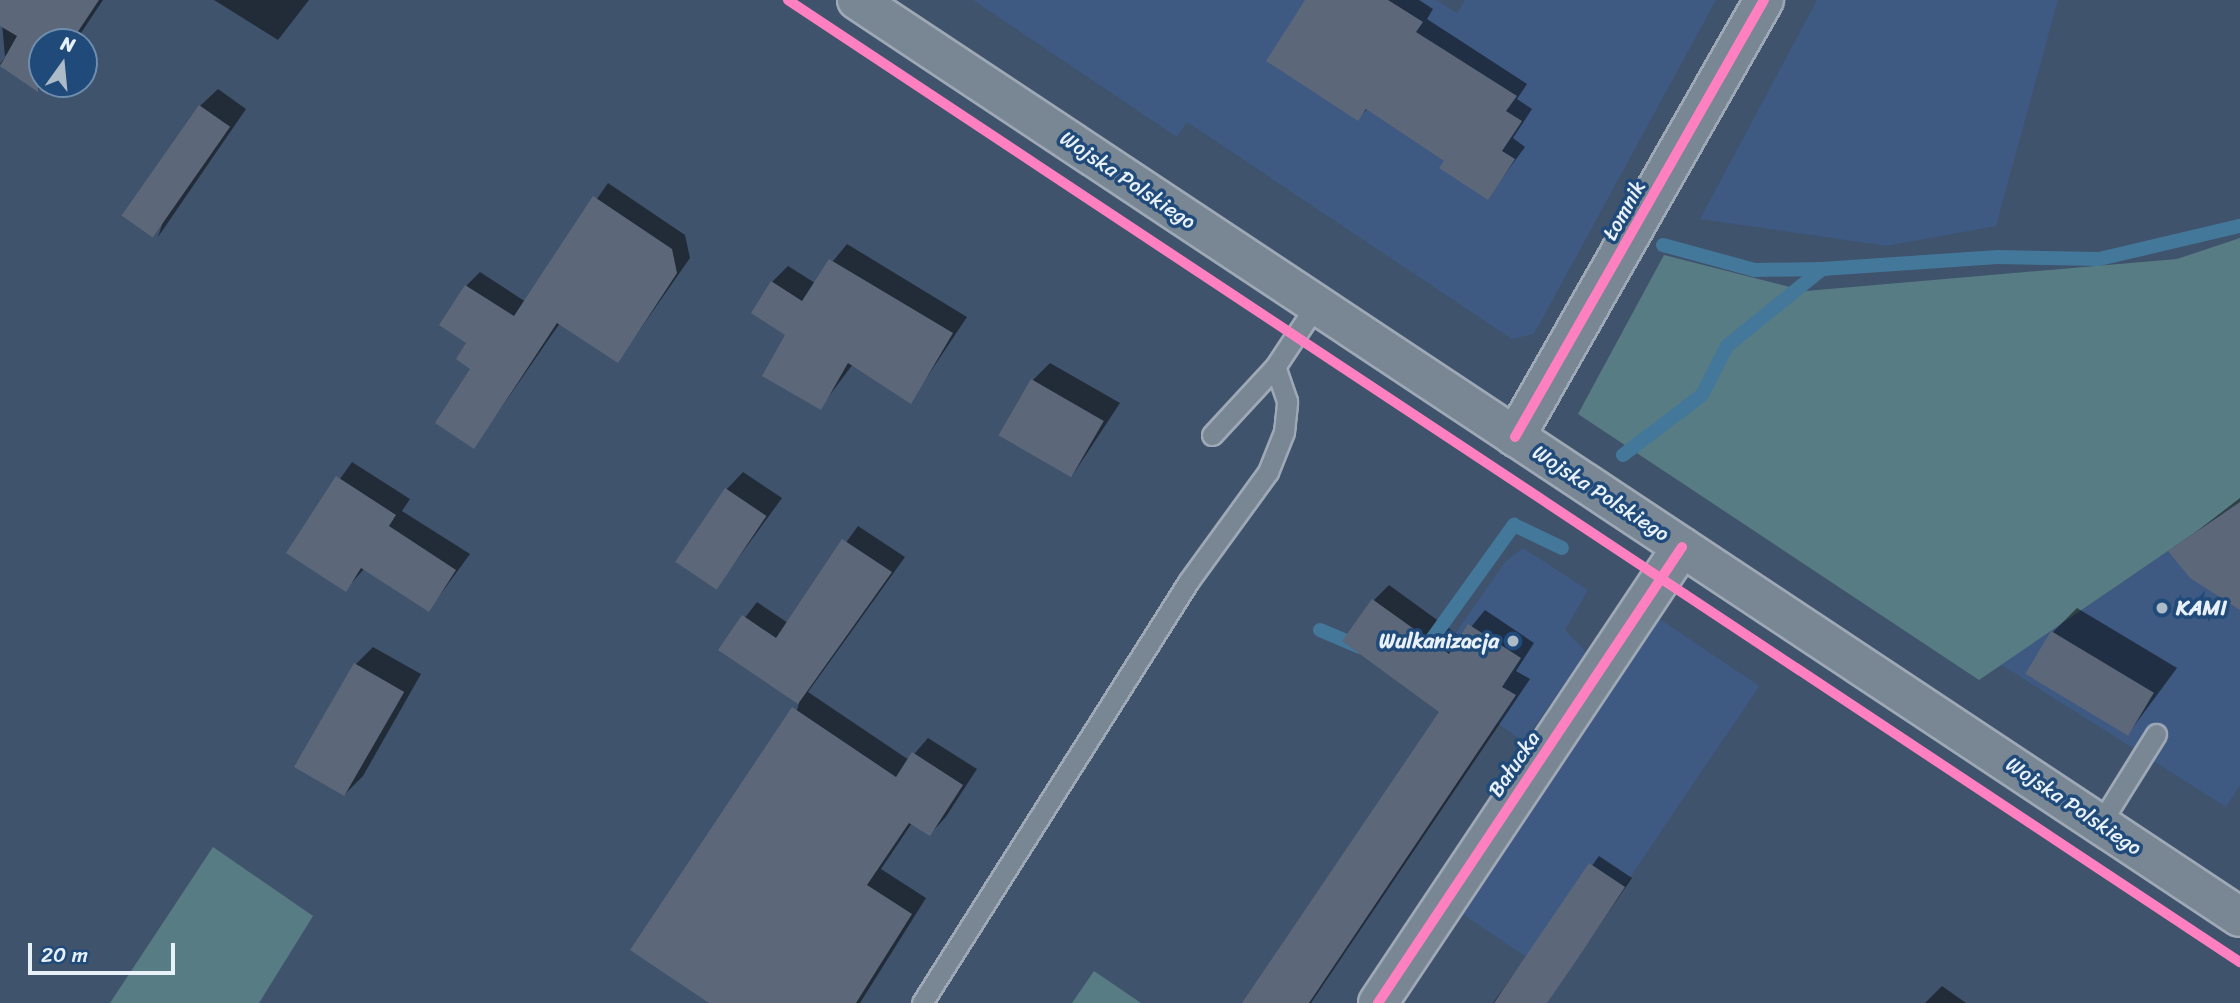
<!DOCTYPE html>
<meta charset="utf-8">
<style>
body{margin:0}
#map{position:relative;width:2240px;height:1003px;overflow:hidden;background:#40536c;font-family:Sriracha,sans-serif}
div>[style]{position:absolute}
.built>*{inset:0;background:#3e5982;transform-origin:0 0}
.green>*{inset:0;background:#577c84}
.shadow>*{inset:0;background:#0007}
.stream>*{height:14px;margin:-7px;padding:0 7px;transform-origin:7px;border-radius:7px;background:#44789a}
.building>*{inset:0;background:#5d677a;transform-origin:0 0}
.roads{filter:drop-shadow(2px 0 #9fa9b6) drop-shadow(-2px 0 #9fa9b6) drop-shadow(0 2px #9fa9b6) drop-shadow(0 -2px #9fa9b6)}
.lane>*{height:19px;margin:-9.5px;padding:0 9.5px;transform-origin:9.5px;border-radius:9.5px;background:#798694}
.street>*{height:38px;margin:-19px;padding:0 19px;transform-origin:19px;border-radius:19px;background:#798694}
.secondary>*{height:38px;margin:-19px;padding:0 19px;transform-origin:19px;border-radius:19px;background:#798694}
.cycleway>*{height:10px;margin:-5px;padding:0 5px;transform-origin:5px;border-radius:5px;background:#ff80c0}
.dots>*{width:19px;height:19px;translate:-50% -50%;box-sizing:border-box;border:4px solid #1f4a7a;border-radius:50%}
span{translate:-50% -50%;white-space:nowrap;text-align:center;line-height:1.15;-webkit-text-stroke:7px #1f4a7a;paint-order:stroke}
.street-label{font-size:21px;color:#e8f1f8}
.poi-label{font-size:21px;color:#e8f1f8;font-weight:700}
.left{translate:0 -50%;text-align:left}
.right{translate:-100% -50%;text-align:right}
.north{position:absolute;left:28px;top:28px;width:70px;height:70px;box-sizing:border-box;background:#1f4a7a;border:2px solid #6f8dac;border-radius:50%;rotate:15deg;font-size:19px;font-weight:700;line-height:28px;text-align:center;color:#e8f1f8}
.north::after{content:'';display:block;margin:auto;width:24px;height:32px;background:#adbac7;clip-path:polygon(50% 0,100% 100%,50% 72%,0 100%)}
.scale{position:absolute;left:28px;top:943px;width:147px;height:32px;box-sizing:border-box;border:4px solid #e8f1f8;border-top:0;padding-left:9px;font-size:21px;line-height:24px;white-space:nowrap;color:#e8f1f8;-webkit-text-stroke:5px #1f4a7a;paint-order:stroke}
</style>
<div id="map">
<div class="built">
<div style="clip-path:polygon(973px 0,1436px 0,1457px 13px,1465px 0,1716px 0,1534px 334px,1512px 339px,1187px 122px,1177px 137px)"></div>
<div style="clip-path:polygon(1817px 0,2058px 0,1996px 226px,1887px 246px,1700px 219px)"></div>
<div style="clip-path:polygon(2222px 514px,2240px 526px,2240px 785px,2226px 807px,2000px 664px)"></div>
<div style="clip-path:polygon(1523px 548px,1588px 590px,1565px 630px,1586px 652px,1524px 742px,1427px 674px,1505px 562px)"></div>
<div style="left:1654px;top:615px;width:127px;height:355px;rotate:34deg"></div>
</div>
<div class="green">
<div style="clip-path:polygon(2240px 238px,2240px 526px,2222px 514px,1979px 680px,1578px 414px,1664px 255px,1806px 291px,2177px 259px)"></div>
<div style="clip-path:polygon(213px 847px,313px 916px,259px 1003px,110px 1003px)"></div>
<div style="clip-path:polygon(1094px 971px,1141px 1003px,1072px 1003px)"></div>
</div>
<div class="shadow">
<div style="clip-path:polygon(0 0,103px 0,75px 42px,42px 42px,44px 84px,38px 90px,0 64px,5px 57px)"></div>
<div style="clip-path:polygon(214px 0,309px 0,278px 40px)"></div>
<div style="clip-path:polygon(1307px 0,1419px 0,1433px 9px,1427px 19px,1527px 84px,1517px 99px,1532px 109px,1513px 138px,1525px 147px,1488px 197px,1447px 160px,1368px 108px,1358px 119px)"></div>
<div style="clip-path:polygon(218px 89px,246px 109px,158px 237px,200px 106px)"></div>
<div style="clip-path:polygon(608px 183px,685px 235px,690px 258px,618px 361px,560px 323px,474px 447px,466px 286px,480px 272px,526px 302px)"></div>
<div style="clip-path:polygon(847px 244px,967px 317px,911px 401px,853px 364px,820px 408px,788px 334px,772px 282px,788px 266px,815px 283px)"></div>
<div style="clip-path:polygon(1050px 363px,1120px 403px,1072px 476px,1033px 380px)"></div>
<div style="clip-path:polygon(352px 462px,410px 499px,402px 511px,470px 554px,429px 610px,365px 568px,345px 590px,288px 552px)"></div>
<div style="clip-path:polygon(743px 472px,782px 498px,717px 587px,726px 490px)"></div>
<div style="clip-path:polygon(2240px 498px,2240px 609px,2170px 552px)"></div>
<div style="clip-path:polygon(858px 526px,905px 557px,808px 692px,909px 760px,928px 738px,977px 769px,945px 818px,930px 834px,912px 823px,881px 869px,926px 898px,860px 1003px,715px 1003px,799px 703px,720px 650px,757px 602px,788px 623px)"></div>
<div style="clip-path:polygon(1389px 585px,1462px 638px,1485px 610px,1534px 643px,1516px 671px,1530px 679px,1311px 1003px,1243px 1003px,1441px 711px,1374px 600px)"></div>
<div style="clip-path:polygon(2077px 608px,2177px 668px,2128px 734px,2053px 632px)"></div>
<div style="clip-path:polygon(373px 647px,421px 674px,363px 776px,345px 794px,298px 768px,356px 664px)"></div>
<div style="clip-path:polygon(1599px 856px,1632px 878px,1546px 1003px,1493px 1003px)"></div>
<div style="clip-path:polygon(1942px 986px,1966px 1003px,1925px 1003px)"></div>
</div>
<div class="stream">
<div style="left:1663px;top:245px;width:95px;rotate:15.2deg"></div>
<div style="left:1755px;top:270px;width:67px;rotate:-0.9deg"></div>
<div style="left:1623px;top:455px;width:99px;rotate:-37.2deg"></div>
<div style="left:1702px;top:395px;width:55px;rotate:-63deg"></div>
<div style="left:1727px;top:346px;width:122px;rotate:-39deg"></div>
<div style="left:1822px;top:269px;width:176px;rotate:-3.9deg"></div>
<div style="left:1998px;top:257px;width:101px;rotate:1.1deg"></div>
<div style="left:2099px;top:259px;width:145px;rotate:-13.2deg"></div>
<div style="left:1320px;top:630px;width:43px;rotate:23deg"></div>
<div style="left:1419px;top:657px;width:163px;rotate:-54.3deg"></div>
<div style="left:1514px;top:525px;width:53px;rotate:25.6deg"></div>
</div>
<div class="building">
<div style="clip-path:polygon(0 0,99px 0,71px 42px,42px 42px,38px 92px,0 66px,17px 36px,0 26px)"></div>
<div style="clip-path:polygon(1305px 0,1388px 0,1423px 22px,1416px 32px,1517px 96px,1506px 111px,1522px 121px,1502px 151px,1515px 159px,1488px 200px,1439px 168px,1444px 161px,1366px 109px,1358px 121px,1266px 61px)"></div>
<div style="left:199px;top:105px;width:38px;height:135px;rotate:35deg"></div>
<div style="clip-path:polygon(593px 196px,672px 249px,677px 273px,618px 363px,557px 323px,474px 449px,435px 423px,470px 369px,456px 359px,466px 343px,439px 325px,465px 285px,514px 316px)"></div>
<div style="clip-path:polygon(829px 259px,953px 333px,911px 404px,848px 363px,821px 410px,762px 376px,785px 335px,751px 313px,771px 281px,802px 301px)"></div>
<div style="left:1031px;top:379px;width:84px;height:65px;rotate:30deg"></div>
<div style="clip-path:polygon(336px 476px,396px 515px,389px 526px,456px 570px,429px 612px,361px 568px,346px 592px,286px 553px)"></div>
<div style="left:725px;top:488px;width:50px;height:89px;rotate:34deg"></div>
<div style="clip-path:polygon(2240px 502px,2240px 610px,2190px 578px,2168px 551px)"></div>
<div style="clip-path:polygon(842px 539px,892px 572px,798px 704px,718px 650px,742px 615px,776px 638px)"></div>
<div style="clip-path:polygon(1372px 599px,1449px 654px,1468px 624px,1521px 658px,1502px 687px,1516px 695px,1309px 1003px,1242px 1003px,1439px 712px,1342px 641px)"></div>
<div style="left:2051px;top:631px;width:120px;height:50px;rotate:31deg"></div>
<div style="left:354px;top:663px;width:58px;height:120px;rotate:30deg"></div>
<div style="clip-path:polygon(792px 707px,896px 777px,912px 752px,963px 785px,930px 836px,909px 823px,867px 885px,912px 914px,856px 1003px,709px 1003px,630px 950px)"></div>
<div style="clip-path:polygon(1589px 863px,1625px 887px,1576px 961px,1547px 1003px,1494px 1003px)"></div>
</div>
<div class="roads">
<div class="lane">
<div style="left:1212px;top:435px;width:93px;rotate:-47.2deg"></div>
<div style="left:1275px;top:367px;width:74px;rotate:-56.5deg"></div>
<div style="left:2100px;top:824px;width:106px;rotate:-58.1deg"></div>
<div style="left:922px;top:1003px;width:498px;rotate:-57.7deg"></div>
<div style="left:1188px;top:582px;width:136px;rotate:-54deg"></div>
<div style="left:1268px;top:472px;width:43px;rotate:-68.2deg"></div>
<div style="left:1284px;top:432px;width:31px;rotate:-84deg"></div>
<div style="left:1287px;top:401px;width:36px;rotate:-109deg"></div>
</div>
<div class="street">
<div style="left:1515px;top:437px;width:503px;rotate:-60.33deg"></div>
<div style="left:1378px;top:1003px;width:548px;rotate:-56.31deg"></div>
</div>
<div class="secondary">
<div style="left:857px;top:0;width:1659px;rotate:33.55deg"></div>
</div>
</div>
<div class="cycleway">
<div style="left:788px;top:0;width:1742px;rotate:33.53deg"></div>
<div style="left:1515px;top:437px;width:503px;rotate:-60.33deg"></div>
<div style="left:1378px;top:1003px;width:548px;rotate:-56.31deg"></div>
</div>
<div class="dots">
<div style="left:2162px;top:608px;background:#adbac7"></div>
<div style="left:1513px;top:641px;background:#adbac7"></div>
</div>
<div class="street-label">
<span style="left:1128px;top:180px;rotate:34deg">Wojska Polskiego</span>
<span style="left:1624px;top:210px;rotate:-61deg">Łomnik</span>
<span style="left:1601px;top:493px;rotate:33deg">Wojska Polskiego</span>
<span style="left:1514px;top:764px;rotate:-56deg">Bałucka</span>
<span style="left:2074px;top:806px;rotate:34deg">Wojska Polskiego</span>
</div>
<div class="poi-label">
<span class="left" style="left:2176px;top:608px">KAMI</span>
<span class="right" style="left:1499px;top:641px">Wulkanizacja</span>
</div>
<div class="north">N</div>
<div class="scale">20 m</div>
</div>
